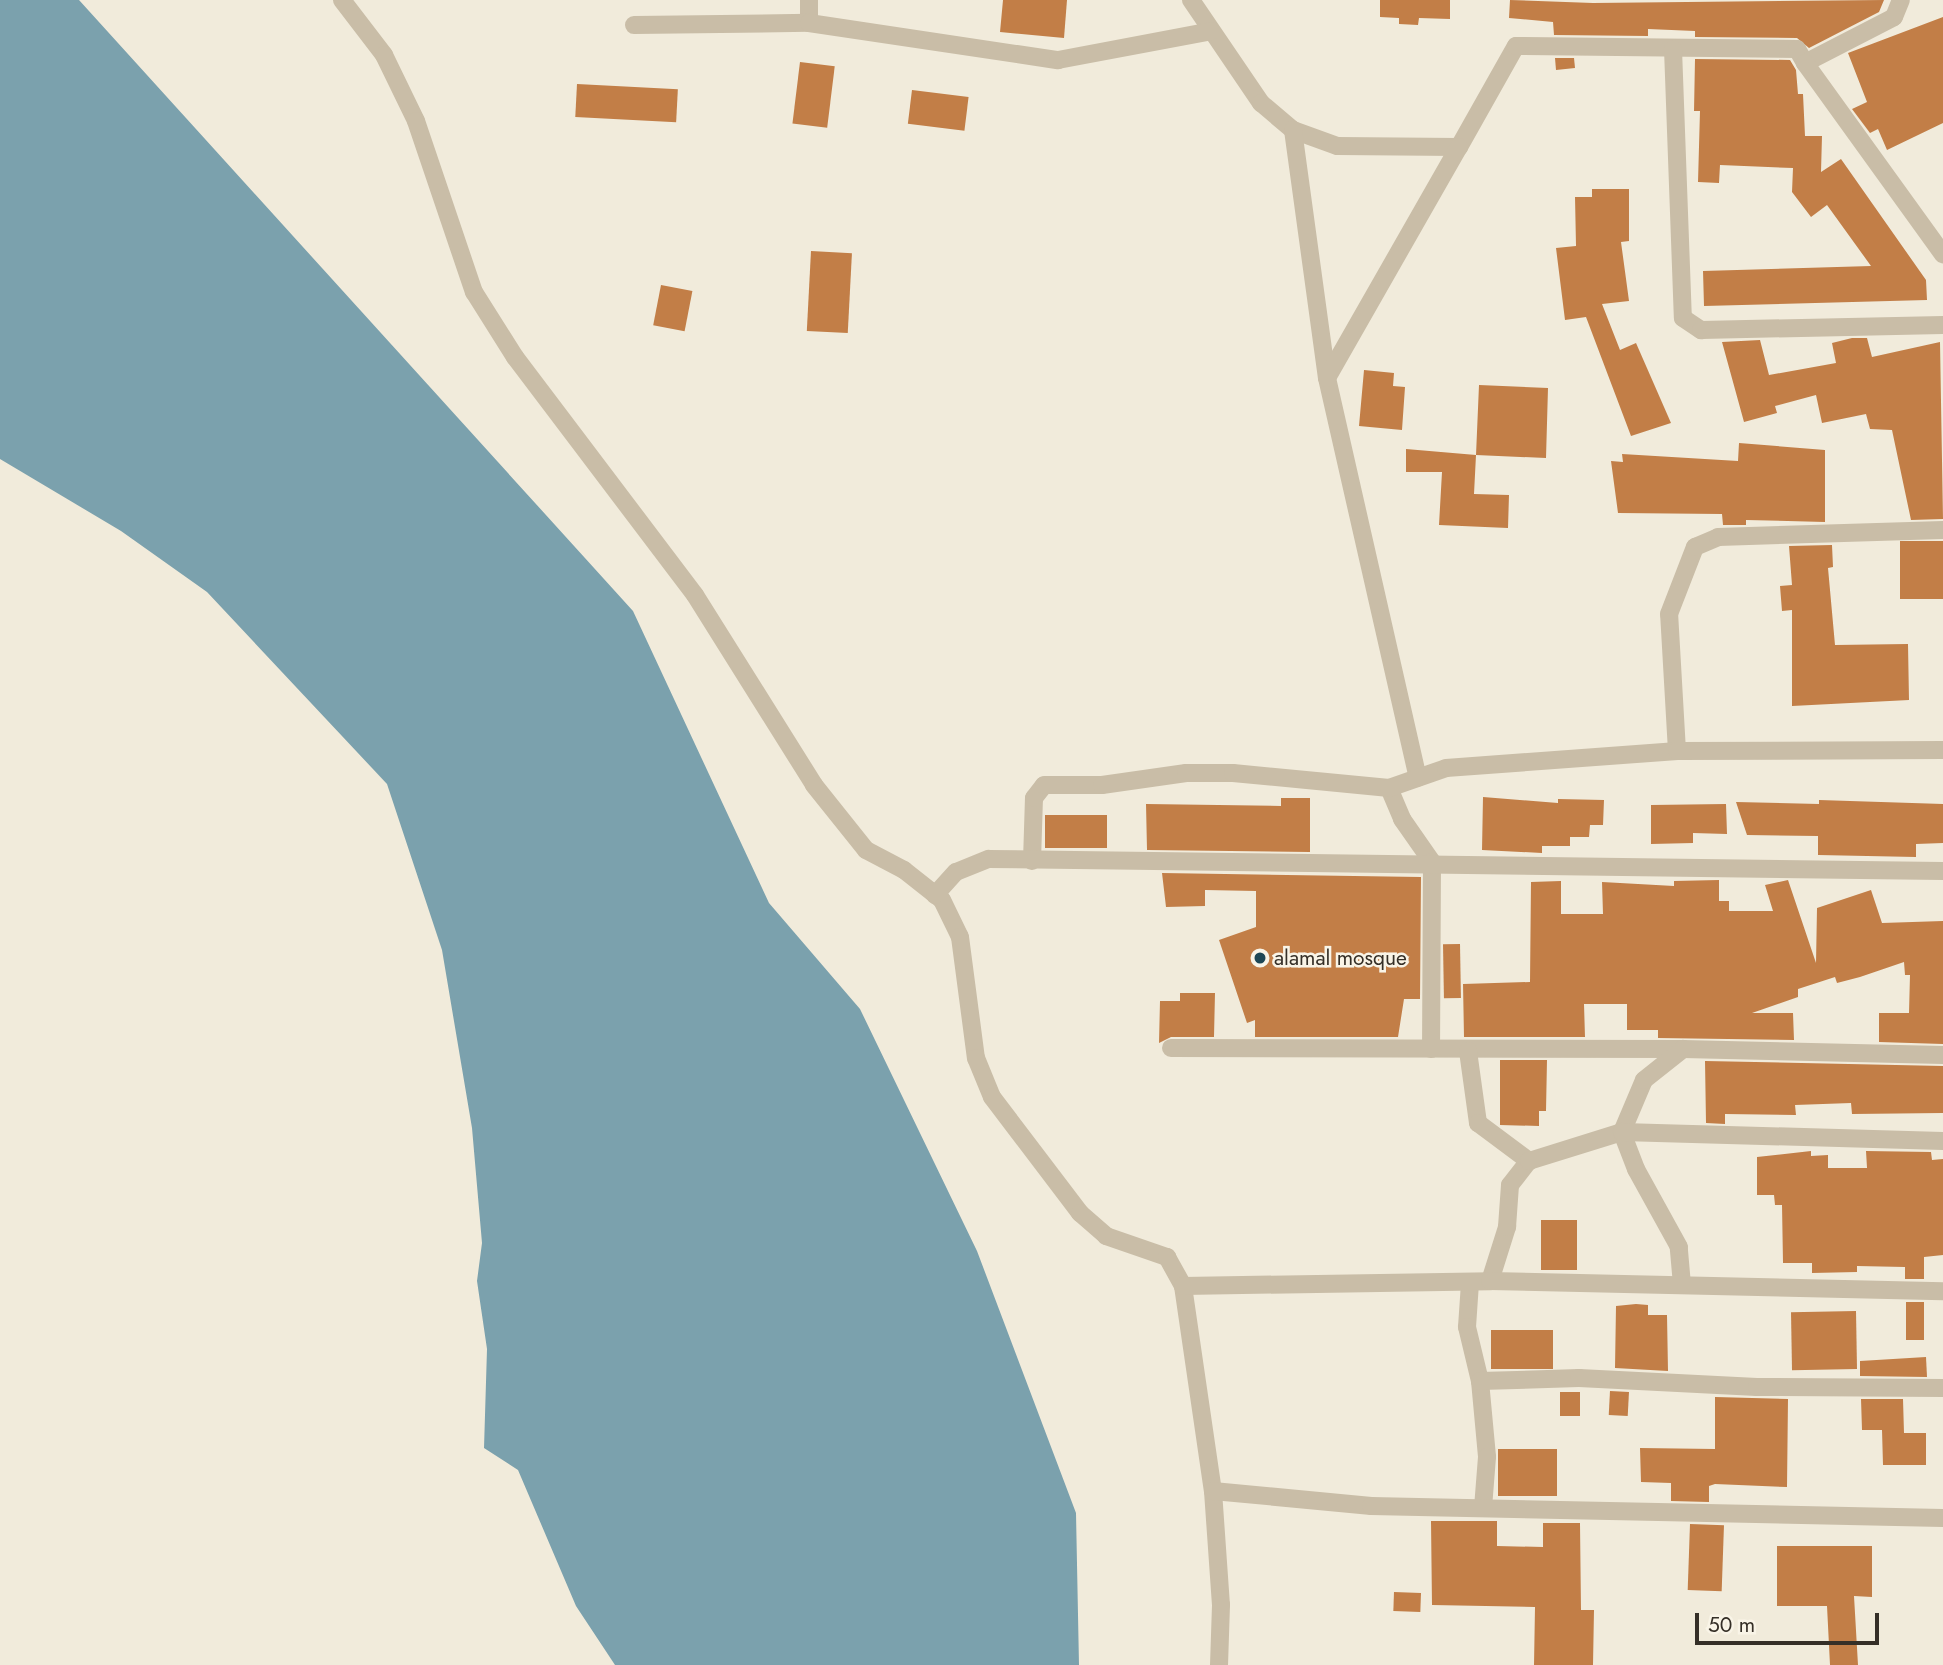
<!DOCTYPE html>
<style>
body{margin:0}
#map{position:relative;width:1943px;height:1665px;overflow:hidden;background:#f1ebdb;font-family:Jost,sans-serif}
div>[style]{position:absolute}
.water>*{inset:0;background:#7ba1ad}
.building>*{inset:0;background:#c27e47;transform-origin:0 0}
.minor>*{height:18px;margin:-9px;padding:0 9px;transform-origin:9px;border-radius:9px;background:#c9bda7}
.dots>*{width:19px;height:19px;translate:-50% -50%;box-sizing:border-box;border:4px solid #f9f4e7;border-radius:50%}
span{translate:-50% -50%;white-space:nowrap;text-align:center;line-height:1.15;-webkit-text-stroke:5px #f9f4e7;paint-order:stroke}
.poi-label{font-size:21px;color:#352f27}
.left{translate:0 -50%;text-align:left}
.scale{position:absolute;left:1695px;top:1613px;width:184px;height:32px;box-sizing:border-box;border:4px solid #352f27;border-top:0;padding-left:9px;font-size:21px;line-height:24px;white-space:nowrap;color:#352f27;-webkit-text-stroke:5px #f9f4e7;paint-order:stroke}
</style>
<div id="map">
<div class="water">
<div style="clip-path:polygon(0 0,79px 0,633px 611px,769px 903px,860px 1009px,977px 1251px,1076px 1513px,1079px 1665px,615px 1665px,576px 1606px,518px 1470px,484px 1448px,487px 1349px,477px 1281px,482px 1243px,472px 1128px,442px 950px,387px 784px,207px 592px,121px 531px,0 459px)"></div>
</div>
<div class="building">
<div style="clip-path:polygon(1003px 0,1067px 0,1064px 38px,1000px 32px)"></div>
<div style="clip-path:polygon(1380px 0,1450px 0,1450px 19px,1419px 18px,1418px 25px,1399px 24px,1399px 18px,1380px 17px)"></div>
<div style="clip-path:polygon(1510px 0,1593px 3px,1884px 0,1879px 12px,1809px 48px,1797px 38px,1695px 37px,1695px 31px,1648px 29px,1648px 36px,1554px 35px,1553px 22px,1509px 18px)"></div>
<div style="clip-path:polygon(1943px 17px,1943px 123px,1887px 150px,1878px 129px,1870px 133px,1852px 109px,1867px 102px,1848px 53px)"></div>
<div style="clip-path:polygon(1555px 58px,1574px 58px,1575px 68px,1556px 70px)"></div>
<div style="clip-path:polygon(1695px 59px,1790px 60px,1796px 70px,1798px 94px,1803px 94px,1805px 136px,1822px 136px,1821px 172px,1841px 159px,1926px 280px,1927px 300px,1704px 306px,1703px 271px,1871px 266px,1827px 205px,1811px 217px,1792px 192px,1793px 168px,1720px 165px,1719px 183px,1698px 182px,1700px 111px,1694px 111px)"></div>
<div style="left:800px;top:62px;width:35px;height:62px;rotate:7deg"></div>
<div style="left:577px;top:84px;width:101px;height:33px;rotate:3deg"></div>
<div style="left:912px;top:90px;width:57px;height:34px;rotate:7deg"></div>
<div style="clip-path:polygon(1592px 189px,1629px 189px,1629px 241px,1621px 242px,1629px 301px,1602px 304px,1620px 350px,1636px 343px,1671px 423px,1631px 436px,1586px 317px,1565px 320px,1556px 248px,1576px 246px,1575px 197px,1592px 197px)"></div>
<div style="left:811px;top:251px;width:41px;height:80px;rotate:3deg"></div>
<div style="left:661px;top:285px;width:32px;height:41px;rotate:11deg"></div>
<div style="clip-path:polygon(1852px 338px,1867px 338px,1872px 357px,1940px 342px,1943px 519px,1911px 520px,1892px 430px,1870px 429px,1866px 414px,1822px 423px,1816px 395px,1775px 406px,1777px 413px,1744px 422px,1722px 342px,1760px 340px,1769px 375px,1836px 363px,1832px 343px)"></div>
<div style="clip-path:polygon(1364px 370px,1394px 373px,1393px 386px,1405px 387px,1402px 430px,1359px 426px)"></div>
<div style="clip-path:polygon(1479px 385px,1548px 388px,1546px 458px,1476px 455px,1474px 494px,1509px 495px,1508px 528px,1439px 525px,1442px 472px,1406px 472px,1406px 449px,1476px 455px)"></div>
<div style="clip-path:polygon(1739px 443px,1825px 450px,1825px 522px,1746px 520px,1746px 525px,1723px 525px,1722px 514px,1618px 513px,1611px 461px,1623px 462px,1622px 454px,1738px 461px)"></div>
<div style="left:1943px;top:541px;width:58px;height:43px;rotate:90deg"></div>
<div style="clip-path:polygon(1832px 545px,1833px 567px,1828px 568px,1835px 645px,1908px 644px,1909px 700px,1792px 706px,1792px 610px,1782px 611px,1780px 586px,1792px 585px,1789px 546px)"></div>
<div style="clip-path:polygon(1483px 797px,1558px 803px,1558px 799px,1604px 800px,1603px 825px,1590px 825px,1589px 837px,1570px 837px,1570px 846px,1542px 846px,1542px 853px,1482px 850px)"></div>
<div style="clip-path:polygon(1281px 798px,1310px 798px,1310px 852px,1147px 850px,1146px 804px,1281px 806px)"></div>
<div style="clip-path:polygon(1819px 800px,1943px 804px,1943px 843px,1916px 844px,1916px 857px,1818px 855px,1818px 836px,1747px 835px,1736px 802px,1819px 804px)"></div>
<div style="clip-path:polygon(1726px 804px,1727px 834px,1693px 833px,1693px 843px,1651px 844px,1651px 805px)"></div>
<div style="left:1045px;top:815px;width:62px;height:33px"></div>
<div style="clip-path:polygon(1162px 873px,1421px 877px,1420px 999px,1404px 999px,1398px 1037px,1255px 1037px,1255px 1020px,1247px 1023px,1219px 940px,1256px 927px,1256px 891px,1205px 890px,1205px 906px,1166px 907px)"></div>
<div style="clip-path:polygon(1719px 880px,1719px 901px,1729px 901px,1729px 911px,1773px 911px,1765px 885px,1788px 880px,1816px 963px,1817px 908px,1871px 890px,1882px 923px,1943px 921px,1943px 1044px,1879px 1042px,1879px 1013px,1909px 1013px,1910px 975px,1905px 975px,1904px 962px,1860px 977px,1837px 983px,1835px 977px,1798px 989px,1798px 997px,1752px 1013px,1793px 1013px,1794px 1040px,1658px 1038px,1658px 1030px,1627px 1030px,1627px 1004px,1584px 1004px,1585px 1037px,1464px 1037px,1463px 984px,1530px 982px,1531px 882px,1561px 881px,1561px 914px,1603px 914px,1602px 882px,1674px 886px,1674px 881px)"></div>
<div style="left:1460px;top:944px;width:54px;height:17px;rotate:89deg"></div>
<div style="clip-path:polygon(1180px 993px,1215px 993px,1214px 1037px,1171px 1037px,1159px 1043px,1160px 1001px,1180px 1001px)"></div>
<div style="clip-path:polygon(1500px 1060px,1547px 1060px,1546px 1111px,1539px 1111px,1539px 1126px,1500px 1125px)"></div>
<div style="clip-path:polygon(1705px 1061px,1943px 1066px,1943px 1113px,1852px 1114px,1851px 1103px,1795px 1105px,1796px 1115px,1725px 1114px,1725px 1124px,1706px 1123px)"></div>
<div style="clip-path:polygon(1811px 1151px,1811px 1156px,1828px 1155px,1828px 1168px,1867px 1168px,1866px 1151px,1931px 1152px,1932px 1160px,1943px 1159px,1943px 1255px,1924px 1257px,1924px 1279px,1905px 1279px,1905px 1267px,1857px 1266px,1857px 1272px,1812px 1273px,1812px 1263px,1783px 1263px,1782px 1205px,1775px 1205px,1774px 1195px,1757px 1195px,1757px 1157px)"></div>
<div style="left:1541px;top:1220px;width:36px;height:50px"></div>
<div style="left:1906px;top:1302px;width:18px;height:38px"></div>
<div style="clip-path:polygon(1636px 1304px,1648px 1305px,1648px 1315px,1667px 1315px,1668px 1371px,1615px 1368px,1616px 1306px)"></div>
<div style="left:1856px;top:1311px;width:58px;height:65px;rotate:89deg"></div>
<div style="left:1491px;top:1330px;width:62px;height:39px"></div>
<div style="clip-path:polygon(1926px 1357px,1927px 1377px,1860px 1376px,1860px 1361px)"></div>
<div style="left:1610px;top:1391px;width:19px;height:24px;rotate:3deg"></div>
<div style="left:1560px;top:1392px;width:20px;height:24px"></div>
<div style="clip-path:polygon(1715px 1397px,1788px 1399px,1787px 1487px,1715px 1484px,1709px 1486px,1709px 1502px,1671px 1501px,1671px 1483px,1641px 1482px,1640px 1448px,1715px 1449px)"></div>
<div style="clip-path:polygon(1861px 1399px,1903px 1399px,1904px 1433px,1926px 1433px,1926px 1465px,1883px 1465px,1882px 1430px,1862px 1430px)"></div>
<div style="left:1498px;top:1449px;width:59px;height:47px"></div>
<div style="clip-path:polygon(1431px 1521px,1497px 1521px,1497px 1546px,1543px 1547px,1543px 1523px,1580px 1523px,1581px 1610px,1594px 1610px,1593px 1665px,1534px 1665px,1535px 1607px,1432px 1605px)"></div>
<div style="left:1690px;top:1524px;width:34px;height:66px;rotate:2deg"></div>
<div style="clip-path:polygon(1777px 1546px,1872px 1546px,1872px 1597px,1854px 1596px,1858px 1665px,1830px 1665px,1827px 1606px,1777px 1606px)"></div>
<div style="left:1394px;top:1592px;width:27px;height:19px;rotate:2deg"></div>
</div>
<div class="minor">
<div style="left:342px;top:0;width:69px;rotate:52.6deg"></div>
<div style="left:384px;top:55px;width:73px;rotate:64.1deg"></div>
<div style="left:416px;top:121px;width:181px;rotate:71.3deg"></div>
<div style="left:474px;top:292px;width:77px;rotate:57.8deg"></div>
<div style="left:515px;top:357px;width:298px;rotate:52.9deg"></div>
<div style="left:695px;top:595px;width:224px;rotate:57.9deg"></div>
<div style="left:814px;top:785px;width:83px;rotate:51.3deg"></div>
<div style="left:866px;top:850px;width:43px;rotate:27.8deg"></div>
<div style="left:904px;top:870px;width:48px;rotate:38.3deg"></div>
<div style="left:942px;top:900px;width:41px;rotate:64.1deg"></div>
<div style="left:960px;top:937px;width:122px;rotate:82.5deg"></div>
<div style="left:976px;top:1058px;width:42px;rotate:67.7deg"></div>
<div style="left:992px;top:1097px;width:146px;rotate:52.8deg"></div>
<div style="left:1080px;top:1213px;width:35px;rotate:41deg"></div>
<div style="left:1106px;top:1236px;width:65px;rotate:19deg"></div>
<div style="left:1167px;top:1257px;width:33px;rotate:61deg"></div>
<div style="left:1183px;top:1286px;width:207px;rotate:81.7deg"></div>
<div style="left:1213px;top:1491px;width:114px;rotate:86deg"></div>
<div style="left:1221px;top:1605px;width:60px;rotate:91.9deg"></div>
<div style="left:809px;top:0;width:23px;rotate:90deg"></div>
<div style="left:1191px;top:0;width:125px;rotate:55.8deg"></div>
<div style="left:1261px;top:103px;width:42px;rotate:40.2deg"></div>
<div style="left:1293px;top:130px;width:47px;rotate:20deg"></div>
<div style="left:1337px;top:146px;width:122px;rotate:0.5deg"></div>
<div style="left:1459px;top:147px;width:116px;rotate:-60.6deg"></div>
<div style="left:1516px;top:46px;width:281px;rotate:0.6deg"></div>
<div style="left:1797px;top:49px;width:16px;rotate:60deg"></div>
<div style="left:1805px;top:63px;width:100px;rotate:-27.3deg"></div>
<div style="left:1894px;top:17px;width:18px;rotate:-68deg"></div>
<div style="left:634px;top:25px;width:175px;rotate:-0.7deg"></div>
<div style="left:809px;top:23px;width:252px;rotate:8.5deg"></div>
<div style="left:1058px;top:60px;width:156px;rotate:-10.7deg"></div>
<div style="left:1673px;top:49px;width:269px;rotate:87.9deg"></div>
<div style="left:1683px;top:318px;width:22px;rotate:34deg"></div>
<div style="left:1701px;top:330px;width:242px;rotate:-1.2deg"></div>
<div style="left:1805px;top:63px;width:236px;rotate:54.2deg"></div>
<div style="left:1293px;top:130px;width:250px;rotate:82.2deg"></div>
<div style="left:1327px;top:378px;width:410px;rotate:77.2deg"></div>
<div style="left:1327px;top:378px;width:266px;rotate:-60.3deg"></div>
<div style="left:1677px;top:751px;width:137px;rotate:-93.3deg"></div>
<div style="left:1669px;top:614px;width:72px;rotate:-68.8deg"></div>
<div style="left:1695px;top:547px;width:25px;rotate:-23deg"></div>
<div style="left:1718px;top:537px;width:225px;rotate:-1.8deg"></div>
<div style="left:1389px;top:788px;width:34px;rotate:67deg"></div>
<div style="left:1402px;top:819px;width:52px;rotate:55.1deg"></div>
<div style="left:1432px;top:862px;width:187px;rotate:90.3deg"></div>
<div style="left:1032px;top:861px;width:63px;rotate:-88.2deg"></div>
<div style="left:1034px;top:798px;width:16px;rotate:-52deg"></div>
<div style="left:1044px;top:785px;width:58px"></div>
<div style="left:1102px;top:785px;width:85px;rotate:-8.1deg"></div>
<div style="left:1186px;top:773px;width:47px"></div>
<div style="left:1233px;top:773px;width:157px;rotate:5.5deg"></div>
<div style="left:1389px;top:788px;width:60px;rotate:-19.3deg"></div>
<div style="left:1446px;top:768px;width:232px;rotate:-4.2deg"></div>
<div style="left:1677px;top:751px;width:266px;rotate:-0.2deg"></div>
<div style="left:935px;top:895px;width:31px;rotate:-48deg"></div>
<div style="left:956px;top:872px;width:35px;rotate:-22deg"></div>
<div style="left:989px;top:859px;width:954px;rotate:0.72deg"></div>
<div style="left:1171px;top:1048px;width:512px;rotate:0.11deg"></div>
<div style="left:1683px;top:1049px;width:260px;rotate:1.3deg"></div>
<div style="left:1468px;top:1051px;width:73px;rotate:82.1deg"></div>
<div style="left:1478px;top:1123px;width:64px;rotate:36.7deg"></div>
<div style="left:1490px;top:1281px;width:57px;rotate:-72.5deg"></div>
<div style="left:1507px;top:1227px;width:42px;rotate:-85.9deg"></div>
<div style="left:1510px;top:1185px;width:31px;rotate:-52deg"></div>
<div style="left:1529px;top:1161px;width:97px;rotate:-17.3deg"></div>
<div style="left:1622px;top:1132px;width:56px;rotate:-67.1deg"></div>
<div style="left:1644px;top:1080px;width:50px;rotate:-38.5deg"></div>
<div style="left:1470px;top:1283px;width:44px;rotate:93.9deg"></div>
<div style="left:1467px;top:1327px;width:56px;rotate:76.5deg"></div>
<div style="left:1480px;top:1381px;width:76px;rotate:84.7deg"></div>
<div style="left:1487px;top:1457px;width:51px;rotate:94.5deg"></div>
<div style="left:1682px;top:1285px;width:38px;rotate:-95deg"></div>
<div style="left:1679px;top:1247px;width:89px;rotate:-118.9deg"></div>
<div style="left:1636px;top:1169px;width:40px;rotate:-111deg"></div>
<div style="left:1622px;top:1132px;width:321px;rotate:1.6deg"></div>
<div style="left:1183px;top:1286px;width:307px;rotate:-0.9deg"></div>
<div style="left:1490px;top:1281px;width:453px;rotate:1.3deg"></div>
<div style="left:1480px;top:1381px;width:99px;rotate:-1.7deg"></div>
<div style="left:1579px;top:1378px;width:178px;rotate:2.9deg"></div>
<div style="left:1757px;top:1387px;width:186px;rotate:0.3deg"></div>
<div style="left:1213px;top:1491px;width:159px;rotate:5.4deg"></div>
<div style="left:1371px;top:1506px;width:572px;rotate:1.2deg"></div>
</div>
<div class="dots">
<div style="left:1260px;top:958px;background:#1e4755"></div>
</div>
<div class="poi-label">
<span class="left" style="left:1274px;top:958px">alamal mosque</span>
</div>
<div class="scale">50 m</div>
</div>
